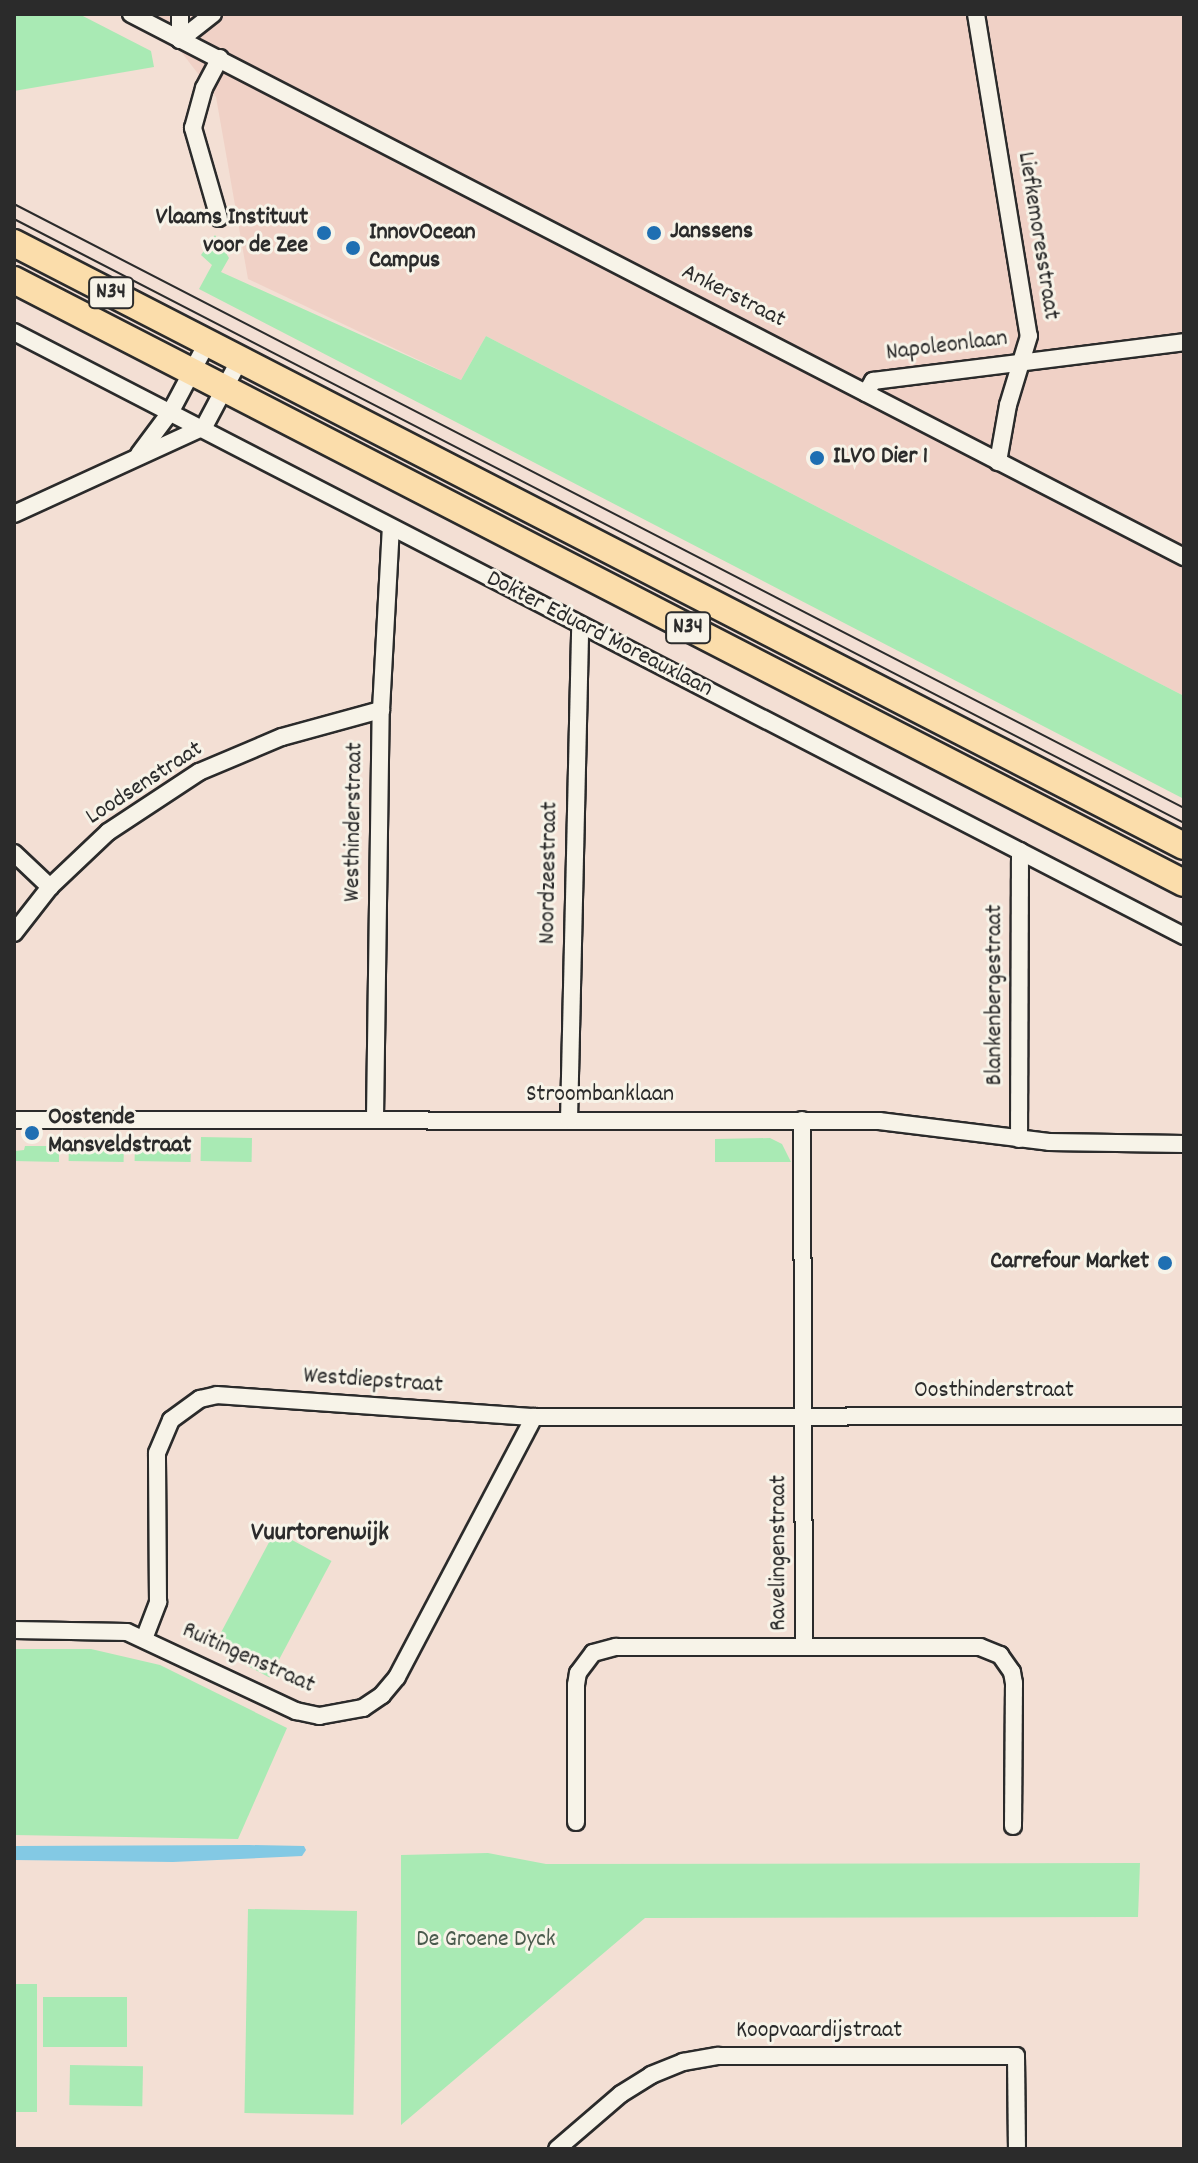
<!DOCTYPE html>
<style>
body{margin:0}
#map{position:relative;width:1198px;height:2163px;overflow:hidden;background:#f3dfd4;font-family:Dekko,sans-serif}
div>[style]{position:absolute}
.built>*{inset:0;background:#f0d1c6}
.green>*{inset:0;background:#a9eab4;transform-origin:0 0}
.water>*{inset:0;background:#83c9e4}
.roads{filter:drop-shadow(2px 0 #2b2b2b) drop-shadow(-2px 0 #2b2b2b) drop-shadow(0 2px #2b2b2b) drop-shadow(0 -2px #2b2b2b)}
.street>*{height:16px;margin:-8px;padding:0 8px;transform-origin:8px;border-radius:8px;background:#f7f3e8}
.primary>*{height:26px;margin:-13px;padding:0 13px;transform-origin:13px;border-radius:13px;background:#fbddab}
.tram>*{height:2px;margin:-1px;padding:0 1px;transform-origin:1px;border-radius:1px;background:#2b2b2b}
.dots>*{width:22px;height:22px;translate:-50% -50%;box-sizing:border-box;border:4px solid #f7f3e8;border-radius:50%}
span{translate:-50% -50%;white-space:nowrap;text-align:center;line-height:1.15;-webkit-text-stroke:6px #f7f3e8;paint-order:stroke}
.shield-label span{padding:2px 6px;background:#f7f3e8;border:2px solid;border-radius:6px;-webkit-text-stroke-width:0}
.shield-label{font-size:22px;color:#2b2b2b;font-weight:700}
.poi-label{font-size:24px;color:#2b2b2b;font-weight:700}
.right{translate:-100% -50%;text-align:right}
.left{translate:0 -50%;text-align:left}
.street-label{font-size:24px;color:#2b2b2b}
.park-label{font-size:24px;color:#4a5b4d}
.neighbourhood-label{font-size:26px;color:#2b2b2b;font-weight:700}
.frame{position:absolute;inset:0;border:16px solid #2b2b2b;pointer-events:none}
</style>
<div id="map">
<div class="built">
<div style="clip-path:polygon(152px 14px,1184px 14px,1184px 696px,486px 336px,461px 380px,248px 279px,216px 97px)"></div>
</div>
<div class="green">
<div style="clip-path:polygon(14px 14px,79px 14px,151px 51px,154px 67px,14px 91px)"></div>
<div style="clip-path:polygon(215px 235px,229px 258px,221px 272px,461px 380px,486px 336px,1184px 696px,1184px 799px,199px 289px,212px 265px,201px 255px)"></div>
<div style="left:201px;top:1137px;width:51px;height:24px;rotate:1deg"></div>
<div style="left:69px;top:1138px;width:55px;height:23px;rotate:1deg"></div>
<div style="left:135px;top:1138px;width:56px;height:23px;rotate:1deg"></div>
<div style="clip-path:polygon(770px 1138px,782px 1144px,791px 1162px,715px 1162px,715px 1139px)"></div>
<div style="clip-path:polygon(14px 1145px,15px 1151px,24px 1150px,25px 1146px,59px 1146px,59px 1162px,14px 1161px)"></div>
<div style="left:275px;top:1531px;width:64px;height:132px;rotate:28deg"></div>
<div style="clip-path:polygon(14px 1649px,91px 1649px,160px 1665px,287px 1728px,238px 1839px,14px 1835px)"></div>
<div style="clip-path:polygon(488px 1853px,546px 1864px,1140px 1863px,1138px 1917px,645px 1918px,401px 2125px,401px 1855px)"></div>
<div style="left:248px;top:1909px;width:109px;height:204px;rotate:1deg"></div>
<div style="left:14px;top:1984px;width:23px;height:128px"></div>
<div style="left:127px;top:1997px;width:50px;height:84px;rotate:90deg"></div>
<div style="left:70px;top:2065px;width:73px;height:40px;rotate:1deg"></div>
</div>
<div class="water">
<div style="clip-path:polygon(249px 1845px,304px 1846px,306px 1850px,302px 1856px,173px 1862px,14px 1860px,14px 1846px)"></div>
</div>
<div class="roads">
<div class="street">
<div style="left:131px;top:14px;width:1185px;rotate:27.28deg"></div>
<div style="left:180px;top:14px;width:26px;rotate:90deg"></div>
<div style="left:976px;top:14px;width:326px;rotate:80.7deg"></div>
<div style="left:1029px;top:336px;width:72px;rotate:106.9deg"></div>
<div style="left:1008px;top:405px;width:58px;rotate:100deg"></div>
<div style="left:180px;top:40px;width:42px;rotate:-38.2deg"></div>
<div style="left:219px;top:218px;width:94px;rotate:-106.1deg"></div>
<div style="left:193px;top:128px;width:41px;rotate:-74.6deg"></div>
<div style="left:204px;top:88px;width:34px;rotate:-62deg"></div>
<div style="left:14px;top:332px;width:1317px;rotate:27.3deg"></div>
<div style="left:866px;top:393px;width:14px;rotate:-60deg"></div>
<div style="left:873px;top:381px;width:313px;rotate:-7.1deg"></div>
<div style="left:139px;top:454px;width:54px;rotate:-53.3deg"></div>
<div style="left:171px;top:411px;width:77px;rotate:-62.1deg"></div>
<div style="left:14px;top:514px;width:209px;rotate:-24.6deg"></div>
<div style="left:204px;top:427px;width:77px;rotate:-62.1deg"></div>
<div style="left:14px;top:853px;width:50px;rotate:43.4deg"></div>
<div style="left:14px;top:933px;width:58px;rotate:-52deg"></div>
<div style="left:50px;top:887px;width:80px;rotate:-43.5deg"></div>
<div style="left:108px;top:832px;width:109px;rotate:-33.4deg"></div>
<div style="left:199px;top:772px;width:90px;rotate:-22.9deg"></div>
<div style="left:282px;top:737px;width:103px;rotate:-15.3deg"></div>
<div style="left:375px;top:1118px;width:408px;rotate:-89.2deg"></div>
<div style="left:381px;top:710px;width:183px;rotate:-86.9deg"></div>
<div style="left:14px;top:1120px;width:865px;rotate:0.07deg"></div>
<div style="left:879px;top:1121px;width:171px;rotate:7deg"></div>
<div style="left:1049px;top:1142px;width:135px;rotate:0.8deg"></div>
<div style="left:569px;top:1120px;width:494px;rotate:-88.7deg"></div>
<div style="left:1019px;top:1139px;width:288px;rotate:-89.8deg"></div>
<div style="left:14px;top:1630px;width:113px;rotate:1deg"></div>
<div style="left:127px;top:1632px;width:187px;rotate:25.1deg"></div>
<div style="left:296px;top:1711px;width:24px;rotate:12deg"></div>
<div style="left:319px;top:1716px;width:45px;rotate:-10.3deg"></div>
<div style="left:363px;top:1708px;width:23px;rotate:-34deg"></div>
<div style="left:382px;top:1695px;width:23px;rotate:-50deg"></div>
<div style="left:397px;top:1677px;width:294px;rotate:-62.2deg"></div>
<div style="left:144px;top:1639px;width:40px;rotate:-69deg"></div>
<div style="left:158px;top:1602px;width:149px;rotate:-90.4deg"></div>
<div style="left:157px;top:1453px;width:36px;rotate:-67deg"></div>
<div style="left:171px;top:1420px;width:36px;rotate:-36deg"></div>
<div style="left:200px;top:1399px;width:17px;rotate:-13deg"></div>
<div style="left:217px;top:1395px;width:318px;rotate:4deg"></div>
<div style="left:534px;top:1417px;width:650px;rotate:-0.09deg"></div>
<div style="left:804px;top:1647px;width:176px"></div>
<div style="left:980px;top:1647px;width:22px;rotate:22deg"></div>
<div style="left:1000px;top:1655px;width:21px;rotate:55deg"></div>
<div style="left:1012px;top:1672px;width:11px;rotate:80deg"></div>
<div style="left:1014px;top:1683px;width:143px;rotate:90.4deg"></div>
<div style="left:576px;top:1822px;width:137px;rotate:-90deg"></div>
<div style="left:576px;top:1685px;width:12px;rotate:-81deg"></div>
<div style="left:578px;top:1673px;width:25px;rotate:-53deg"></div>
<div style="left:593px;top:1653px;width:24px;rotate:-15deg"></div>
<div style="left:616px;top:1647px;width:188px"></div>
<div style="left:804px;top:1647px;width:527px;rotate:-90.22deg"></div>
<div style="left:557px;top:2149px;width:84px;rotate:-40.7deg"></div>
<div style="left:621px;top:2094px;width:36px;rotate:-32deg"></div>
<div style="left:651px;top:2075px;width:35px;rotate:-22deg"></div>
<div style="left:683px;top:2062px;width:36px;rotate:-10deg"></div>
<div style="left:718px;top:2056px;width:298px"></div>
<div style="left:1016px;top:2056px;width:93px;rotate:89.4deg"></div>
</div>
<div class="primary">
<div style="left:14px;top:243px;width:1316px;rotate:27.27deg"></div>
<div style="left:14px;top:280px;width:1316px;rotate:27.27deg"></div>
</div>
</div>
<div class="tram">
<div style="left:14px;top:204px;width:1317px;rotate:27.3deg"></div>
<div style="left:14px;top:219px;width:1317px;rotate:27.3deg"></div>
</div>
<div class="dots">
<div style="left:324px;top:233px;background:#1f6fb2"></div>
<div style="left:654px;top:233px;background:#1f6fb2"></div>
<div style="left:353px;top:248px;background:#1f6fb2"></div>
<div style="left:817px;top:458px;background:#1f6fb2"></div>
<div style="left:32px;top:1133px;background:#1f6fb2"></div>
<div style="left:1165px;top:1263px;background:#1f6fb2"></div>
</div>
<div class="shield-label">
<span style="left:111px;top:293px">N34</span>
<span style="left:688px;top:628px">N34</span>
</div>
<div class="poi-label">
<span class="right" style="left:308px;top:233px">Vlaams Instituut<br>voor de Zee</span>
<span class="left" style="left:670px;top:233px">Janssens</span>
<span class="left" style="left:369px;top:248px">InnovOcean<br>Campus</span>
<span class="left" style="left:833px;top:458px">ILVO Dier 1</span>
<span class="left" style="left:48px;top:1133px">Oostende<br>Mansveldstraat</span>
<span class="right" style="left:1149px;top:1263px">Carrefour Market</span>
</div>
<div class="street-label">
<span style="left:1037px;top:236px;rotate:81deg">Liefkemoresstraat</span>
<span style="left:733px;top:297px;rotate:27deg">Ankerstraat</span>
<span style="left:947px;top:347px;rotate:-7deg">Napoleonlaan</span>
<span style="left:599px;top:635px;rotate:27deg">Dokter Eduard Moreauxlaan</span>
<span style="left:145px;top:784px;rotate:-33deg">Loodsenstraat</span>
<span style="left:355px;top:822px;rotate:-89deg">Westhinderstraat</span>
<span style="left:550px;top:873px;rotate:-89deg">Noordzeestraat</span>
<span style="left:996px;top:995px;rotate:-90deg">Blankenbergestraat</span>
<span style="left:600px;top:1096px">Stroombanklaan</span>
<span style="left:373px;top:1382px;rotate:4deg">Westdiepstraat</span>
<span style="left:994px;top:1392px">Oosthinderstraat</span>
<span style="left:780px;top:1553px;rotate:-90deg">Ravelingenstraat</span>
<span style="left:248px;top:1659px;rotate:24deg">Ruitingenstraat</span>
<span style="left:819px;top:2032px">Koopvaardijstraat</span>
</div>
<div class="park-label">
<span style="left:486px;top:1941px">De Groene Dyck</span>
</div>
<div class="neighbourhood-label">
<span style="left:320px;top:1534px">Vuurtorenwijk</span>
</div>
<div class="frame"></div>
</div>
